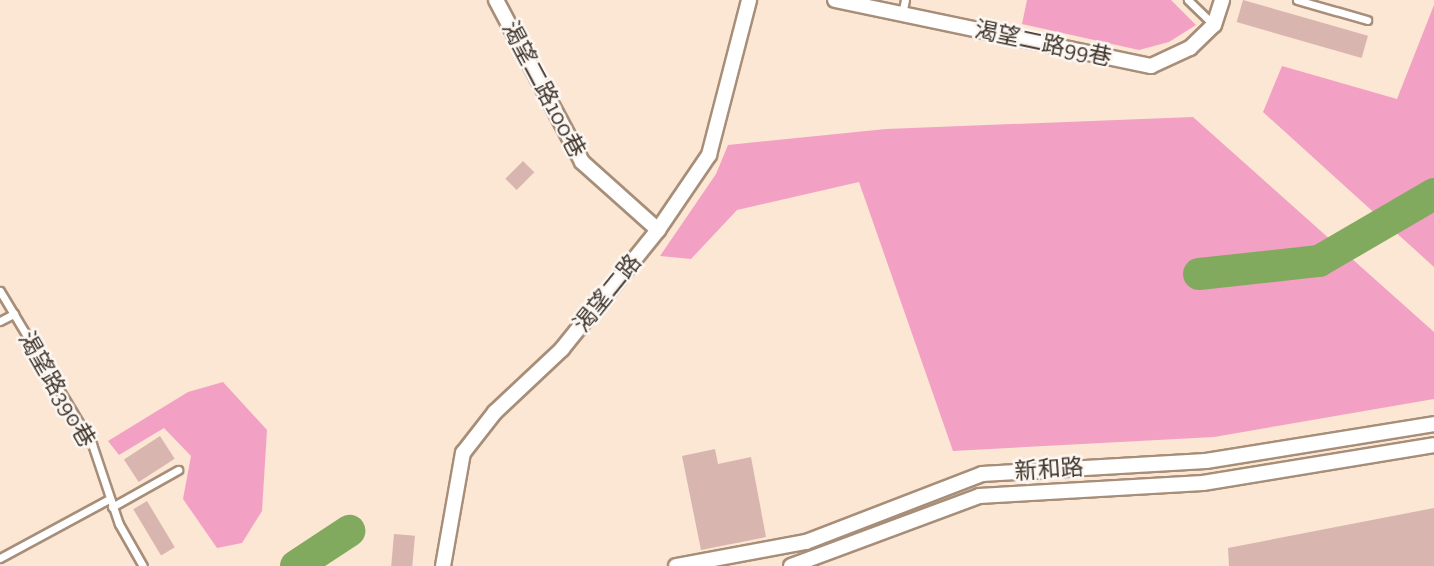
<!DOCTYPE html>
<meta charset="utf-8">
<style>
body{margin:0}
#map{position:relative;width:1434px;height:566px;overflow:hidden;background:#fce6d4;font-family:"Zilla Slab","Noto Sans TC",serif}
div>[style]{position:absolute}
.green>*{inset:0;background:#f2a1c4}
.river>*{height:32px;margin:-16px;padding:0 16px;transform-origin:16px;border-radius:16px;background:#82aa5e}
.building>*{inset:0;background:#d9b5b0;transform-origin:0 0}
.roads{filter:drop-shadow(2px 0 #a78e79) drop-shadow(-2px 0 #a78e79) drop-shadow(0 2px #a78e79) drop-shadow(0 -2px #a78e79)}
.lane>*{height:7px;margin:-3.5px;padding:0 3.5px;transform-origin:3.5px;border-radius:3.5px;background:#fff}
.street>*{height:14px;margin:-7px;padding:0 7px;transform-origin:7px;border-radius:7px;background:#fff}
span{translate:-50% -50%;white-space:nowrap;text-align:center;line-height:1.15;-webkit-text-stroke:5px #fcf7f2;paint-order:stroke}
.street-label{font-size:23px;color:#3f352c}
</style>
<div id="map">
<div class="green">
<div style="clip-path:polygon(1027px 0,1171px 0,1196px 25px,1169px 42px,1139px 50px,1022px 24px)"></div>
<div style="clip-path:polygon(1434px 5px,1434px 267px,1263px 112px,1282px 66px,1397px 99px)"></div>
<div style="clip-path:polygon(1193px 117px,1434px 332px,1434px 399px,1214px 437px,953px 451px,859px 182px,737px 210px,691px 259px,660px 256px,716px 174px,728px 145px,886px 129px)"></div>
<div style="clip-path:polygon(223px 382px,267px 430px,262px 511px,242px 543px,217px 548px,183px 499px,191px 456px,164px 428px,119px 455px,108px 441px,188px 392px)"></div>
</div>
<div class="river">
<div style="left:1199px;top:274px;width:121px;rotate:-6.2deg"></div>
<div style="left:1319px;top:261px;width:133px;rotate:-30.2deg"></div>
<div style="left:296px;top:566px;width:64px;rotate:-33.4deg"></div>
</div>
<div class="building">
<div style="left:1243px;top:0;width:130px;height:23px;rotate:16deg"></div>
<div style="left:523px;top:161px;width:16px;height:25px;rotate:45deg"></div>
<div style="left:160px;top:436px;width:27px;height:43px;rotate:57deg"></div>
<div style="clip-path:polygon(715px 449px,718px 464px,751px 457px,766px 537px,701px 550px,682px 456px)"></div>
<div style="left:147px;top:501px;width:54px;height:16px;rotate:59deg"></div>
<div style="clip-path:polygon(1434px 508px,1434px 566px,1229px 566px,1228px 548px)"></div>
<div style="left:394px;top:534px;width:21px;height:32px;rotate:5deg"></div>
</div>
<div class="roads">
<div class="lane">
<div style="left:1188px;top:0;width:36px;rotate:44deg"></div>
<div style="left:1297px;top:0;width:73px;rotate:15.9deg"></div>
<div style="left:902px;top:14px;width:14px;rotate:-78deg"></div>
<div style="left:0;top:291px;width:179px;rotate:59deg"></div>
<div style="left:92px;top:444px;width:84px;rotate:71.4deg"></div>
<div style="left:119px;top:524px;width:48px;rotate:60.3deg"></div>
<div style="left:0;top:321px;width:16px;rotate:-27deg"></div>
<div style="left:112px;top:507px;width:76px;rotate:-29.3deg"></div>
<div style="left:0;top:558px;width:124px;rotate:-28.4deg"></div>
</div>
<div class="street">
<div style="left:496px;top:0;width:183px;rotate:62deg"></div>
<div style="left:582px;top:162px;width:102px;rotate:41.8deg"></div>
<div style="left:835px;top:0;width:323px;rotate:11.8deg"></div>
<div style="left:1151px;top:66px;width:43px;rotate:-24.8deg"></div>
<div style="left:1190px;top:48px;width:33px;rotate:-44deg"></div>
<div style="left:1214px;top:25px;width:26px;rotate:-72deg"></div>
<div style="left:443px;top:566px;width:115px;rotate:-80deg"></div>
<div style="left:463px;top:453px;width:52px;rotate:-52deg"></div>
<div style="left:495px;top:412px;width:92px;rotate:-43.2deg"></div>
<div style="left:562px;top:349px;width:153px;rotate:-51.1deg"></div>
<div style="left:658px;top:230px;width:91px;rotate:-55.8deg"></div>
<div style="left:709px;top:155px;width:160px;rotate:-75.5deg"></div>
<div style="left:676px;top:566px;width:132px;rotate:-10.5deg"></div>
<div style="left:806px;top:542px;width:189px;rotate:-21.1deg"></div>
<div style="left:982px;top:474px;width:224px;rotate:-3.3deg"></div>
<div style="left:1206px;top:461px;width:231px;rotate:-9.2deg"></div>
<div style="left:791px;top:566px;width:201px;rotate:-20.4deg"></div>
<div style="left:979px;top:496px;width:224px;rotate:-3.3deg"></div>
<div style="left:1203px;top:483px;width:234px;rotate:-9.3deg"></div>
</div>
</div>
<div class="street-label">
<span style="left:1043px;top:43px;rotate:12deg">渴望二路99巷</span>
<span style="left:544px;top:89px;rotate:62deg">渴望二路100巷</span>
<span style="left:607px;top:293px;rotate:-51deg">渴望二路</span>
<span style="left:57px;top:389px;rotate:60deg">渴望路390巷</span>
<span style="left:1049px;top:469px;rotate:-4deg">新和路</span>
</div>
</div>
